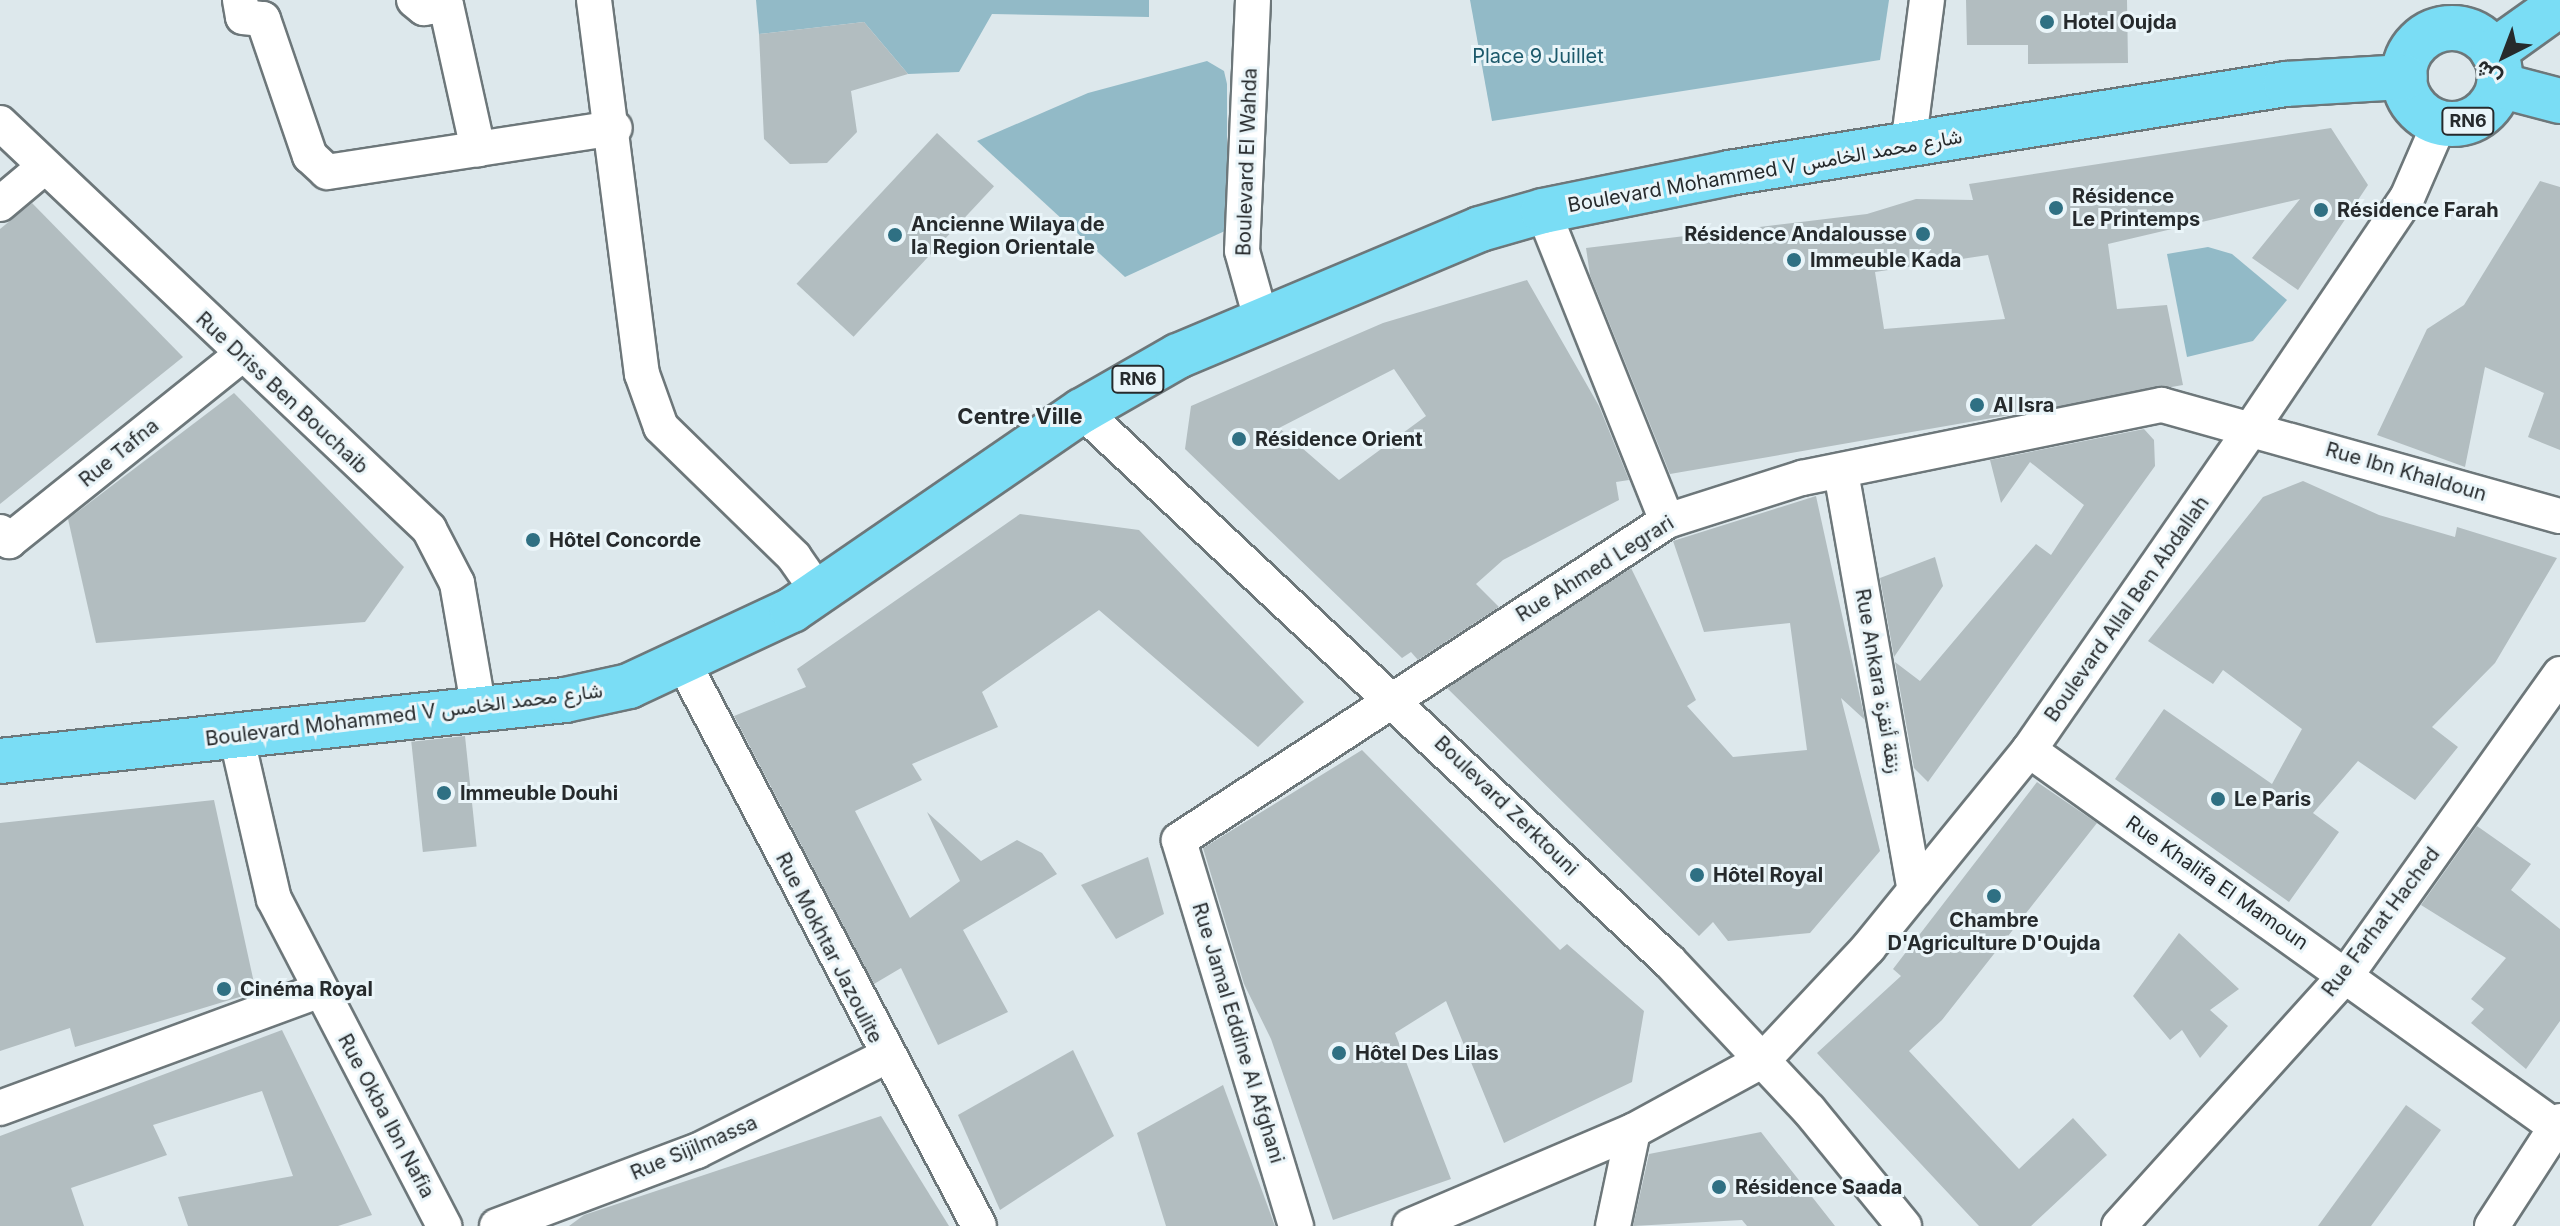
<!DOCTYPE html>
<meta charset="utf-8">
<style>
body{margin:0}
#map{position:relative;width:2560px;height:1226px;overflow:hidden;background:#dde8ec;font-family:Inter,Vazirmatn,sans-serif}
div>[style]{position:absolute}
.green>*{inset:0;background:#92bac7}
.building>*{inset:0;background:#b2bdc0;transform-origin:0 0}
.roads{filter:drop-shadow(2px 0 #6d777a) drop-shadow(-2px 0 #6d777a) drop-shadow(0 2px #6d777a) drop-shadow(0 -2px #6d777a)}
.minor>*{height:34px;margin:-17px;padding:0 17px;transform-origin:17px;border-radius:17px;background:#fff}
.major>*{height:44px;margin:-22px;padding:0 22px;transform-origin:22px;border-radius:22px;background:#7addf5}
.major>.ring{margin:-22px;padding:0;box-sizing:content-box;background:none;border:44px solid #7addf5;border-radius:50%}
.dots>*{width:22px;height:22px;translate:-50% -50%;box-sizing:border-box;border:4px solid #eaf5f9;border-radius:50%}
span{translate:-50% -50%;white-space:nowrap;text-align:center;line-height:1.15;-webkit-text-stroke:6px #eaf5f9;paint-order:stroke}
.shield-label span{padding:2px 6px;background:#eaf5f9;border:2px solid;border-radius:6px;-webkit-text-stroke-width:0}
.shield-label{font-size:18px;color:#262a2c;font-weight:700}
.poi-label{font-size:20px;color:#262a2c;font-weight:700}
.left{translate:0 -50%;text-align:left}
.right{translate:-100% -50%;text-align:right}
.park-label{font-size:20px;color:#1c596b}
.street-label{font-size:20px;color:#262a2c}
.neighbourhood-label{font-size:22px;color:#262a2c;font-weight:700}
.north{position:absolute;left:2464px;top:16px;width:80px;height:80px;-webkit-text-stroke:6px #eaf5f9;paint-order:stroke;rotate:222deg;font-size:22px;font-weight:700;line-height:32px;text-align:center;color:#262a2c}
.north::after{content:'';display:block;margin:auto;width:28px;height:36px;background:#262a2c;clip-path:polygon(50% 0,100% 100%,50% 72%,0 100%)}
</style>
<div id="map">
<div class="green">
<div style="clip-path:polygon(756px 0,1149px 0,1149px 17px,992px 14px,959px 72px,908px 74px,864px 22px,759px 34px)"></div>
<div style="clip-path:polygon(1470px 0,1889px 0,1880px 60px,1492px 121px)"></div>
<div style="clip-path:polygon(1207px 61px,1224px 71px,1227px 84px,1227px 230px,1125px 277px,977px 141px,1088px 93px)"></div>
<div style="clip-path:polygon(2208px 247px,2232px 254px,2287px 300px,2253px 341px,2187px 357px,2167px 254px)"></div>
</div>
<div class="building">
<div style="clip-path:polygon(1966px 0,2127px 0,2128px 63px,2028px 64px,2028px 45px,1967px 45px)"></div>
<div style="clip-path:polygon(864px 22px,908px 74px,851px 91px,857px 132px,827px 163px,790px 164px,764px 139px,759px 34px)"></div>
<div style="clip-path:polygon(evenodd,2331px 128px,2368px 185px,2298px 290px,2252px 258px,2300px 199px,2108px 244px,2117px 309px,2167px 305px,2183px 385px,1670px 474px,1590px 275px,1586px 248px,1867px 214px,1916px 199px,1973px 200px,1969px 184px,2331px 128px,1988px 255px,2005px 319px,1884px 329px,1875px 272px,1988px 255px)"></div>
<div style="left:937px;top:133px;width:78px;height:206px;rotate:43deg"></div>
<div style="clip-path:polygon(2540px 181px,2560px 187px,2560px 450px,2528px 437px,2544px 393px,2485px 367px,2465px 467px,2377px 435px,2427px 329px,2464px 305px)"></div>
<div style="clip-path:polygon(32px 203px,183px 357px,0 504px,0 229px)"></div>
<div style="clip-path:polygon(evenodd,1527px 280px,1599px 406px,1629px 480px,1616px 482px,1619px 500px,1503px 560px,1476px 584px,1499px 607px,1418px 660px,1411px 652px,1402px 658px,1185px 449px,1191px 406px,1383px 323px,1527px 280px,1394px 369px,1426px 416px,1339px 480px,1279px 428px,1394px 369px)"></div>
<div style="clip-path:polygon(234px 393px,404px 567px,365px 622px,96px 643px,68px 519px)"></div>
<div style="clip-path:polygon(2144px 429px,2154px 440px,2155px 466px,1928px 782px,1914px 768px,1895px 662px,1920px 681px,2036px 544px,2051px 555px,2084px 505px,2030px 462px,2001px 503px,1990px 460px)"></div>
<div style="clip-path:polygon(2303px 481px,2379px 515px,2455px 537px,2457px 527px,2557px 558px,2495px 663px,2432px 727px,2458px 747px,2415px 800px,2358px 761px,2313px 813px,2339px 832px,2289px 902px,2115px 779px,2164px 709px,2272px 784px,2302px 729px,2223px 670px,2213px 684px,2148px 641px,2263px 497px)"></div>
<div style="clip-path:polygon(1816px 496px,1865px 720px,1841px 698px,1880px 851px,1810px 933px,1728px 941px,1713px 922px,1699px 936px,1447px 688px,1631px 568px,1696px 700px,1687px 706px,1733px 757px,1807px 750px,1790px 623px,1704px 632px,1673px 541px)"></div>
<div style="clip-path:polygon(1020px 514px,1139px 530px,1304px 702px,1258px 747px,1099px 610px,982px 692px,998px 727px,912px 764px,922px 780px,855px 811px,910px 918px,960px 881px,927px 812px,981px 861px,1017px 840px,1042px 853px,1057px 874px,963px 930px,1008px 1012px,938px 1045px,901px 968px,874px 984px,734px 716px,806px 687px,797px 669px)"></div>
<div style="clip-path:polygon(1935px 557px,1943px 586px,1894px 657px,1880px 578px)"></div>
<div style="left:465px;top:736px;width:111px;height:54px;rotate:84deg"></div>
<div style="clip-path:polygon(1362px 750px,1560px 950px,1567px 944px,1644px 1011px,1632px 1082px,1504px 1143px,1446px 1001px,1395px 1033px,1451px 1179px,1333px 1220px,1271px 1039px,1244px 984px,1203px 848px)"></div>
<div style="clip-path:polygon(2037px 782px,2097px 823px,1942px 1020px,1909px 1051px,2019px 1169px,2073px 1118px,2107px 1155px,2031px 1226px,1979px 1226px,1817px 1053px,1901px 976px,1893px 969px)"></div>
<div style="clip-path:polygon(214px 800px,256px 992px,75px 1047px,70px 1028px,0 1051px,0 823px)"></div>
<div style="clip-path:polygon(2477px 826px,2531px 864px,2511px 890px,2560px 929px,2560px 1021px,2526px 1069px,2471px 1023px,2484px 1009px,2471px 999px,2506px 958px,2421px 905px)"></div>
<div style="clip-path:polygon(1148px 857px,1164px 914px,1116px 939px,1081px 885px)"></div>
<div style="clip-path:polygon(2179px 933px,2239px 989px,2210px 1010px,2228px 1026px,2200px 1058px,2182px 1030px,2170px 1040px,2133px 996px)"></div>
<div style="clip-path:polygon(282px 1030px,372px 1215px,338px 1226px,188px 1226px,178px 1197px,293px 1176px,262px 1091px,153px 1125px,167px 1155px,71px 1188px,84px 1226px,0 1226px,0 1136px)"></div>
<div style="clip-path:polygon(1073px 1050px,1114px 1136px,1000px 1210px,958px 1115px)"></div>
<div style="clip-path:polygon(1223px 1085px,1275px 1226px,1166px 1226px,1137px 1133px)"></div>
<div style="clip-path:polygon(2406px 1105px,2441px 1130px,2371px 1226px,2318px 1226px)"></div>
<div style="clip-path:polygon(881px 1116px,949px 1226px,569px 1226px,584px 1215px)"></div>
<div style="clip-path:polygon(1761px 1132px,1835px 1226px,1747px 1226px,1742px 1220px,1633px 1226px,1649px 1154px)"></div>
</div>
<div class="roads">
<div class="minor">
<div style="left:240px;top:0;width:17px;rotate:80deg"></div>
<div style="left:243px;top:17px;width:20px;rotate:6deg"></div>
<div style="left:263px;top:19px;width:145px;rotate:71.1deg"></div>
<div style="left:310px;top:156px;width:23px;rotate:43deg"></div>
<div style="left:327px;top:172px;width:291px;rotate:-8.7deg"></div>
<div style="left:414px;top:0;width:13px;rotate:39deg"></div>
<div style="left:424px;top:8px;width:22px;rotate:-8deg"></div>
<div style="left:446px;top:5px;width:148px;rotate:77.5deg"></div>
<div style="left:594px;top:0;width:377px;rotate:82.7deg"></div>
<div style="left:642px;top:374px;width:56px;rotate:70.3deg"></div>
<div style="left:661px;top:427px;width:186px;rotate:44.3deg"></div>
<div style="left:794px;top:557px;width:44px;rotate:55.2deg"></div>
<div style="left:1253px;top:0;width:251px;rotate:92.5deg"></div>
<div style="left:1242px;top:251px;width:74px;rotate:74.3deg"></div>
<div style="left:0;top:123px;width:591px;rotate:43.42deg"></div>
<div style="left:429px;top:529px;width:61px;rotate:62.6deg"></div>
<div style="left:457px;top:583px;width:129px;rotate:80.2deg"></div>
<div style="left:1908px;top:146px;width:147px;rotate:-82.6deg"></div>
<div style="left:0;top:204px;width:56px;rotate:-39.9deg"></div>
<div style="left:1543px;top:211px;width:334px;rotate:68.2deg"></div>
<div style="left:1082px;top:411px;width:804px;rotate:43.14deg"></div>
<div style="left:1669px;top:961px;width:204px;rotate:46.8deg"></div>
<div style="left:1809px;top:1110px;width:150px;rotate:50.7deg"></div>
<div style="left:1841px;top:472px;width:425px;rotate:80deg"></div>
<div style="left:0;top:532px;width:13px;rotate:45deg"></div>
<div style="left:9px;top:541px;width:296px;rotate:-38.7deg"></div>
<div style="left:685px;top:666px;width:632px;rotate:62.3deg"></div>
<div style="left:236px;top:735px;width:168px;rotate:77deg"></div>
<div style="left:274px;top:899px;width:369px;rotate:62.5deg"></div>
<div style="left:2029px;top:750px;width:653px;rotate:35.59deg"></div>
<div style="left:0;top:1108px;width:341px;rotate:-20.2deg"></div>
<div style="left:497px;top:1226px;width:214px;rotate:-20.6deg"></div>
<div style="left:697px;top:1151px;width:210px;rotate:-26.6deg"></div>
<div style="left:1296px;top:1226px;width:403px;rotate:-106.9deg"></div>
<div style="left:1179px;top:840px;width:583px;rotate:-33.17deg"></div>
<div style="left:1667px;top:521px;width:142px;rotate:-17.7deg"></div>
<div style="left:1802px;top:478px;width:367px;rotate:-11.5deg"></div>
<div style="left:2162px;top:405px;width:413px;rotate:15.6deg"></div>
<div style="left:1410px;top:1226px;width:242px;rotate:-23.1deg"></div>
<div style="left:1633px;top:1131px;width:148px;rotate:-28.6deg"></div>
<div style="left:1763px;top:1060px;width:154px;rotate:-46.8deg"></div>
<div style="left:1868px;top:948px;width:255px;rotate:-50.9deg"></div>
<div style="left:2029px;top:750px;width:390px;rotate:-55.3deg"></div>
<div style="left:2251px;top:429px;width:279px;rotate:-56deg"></div>
<div style="left:2407px;top:198px;width:83px;rotate:-66.5deg"></div>
<div style="left:1613px;top:1226px;width:97px;rotate:-78.1deg"></div>
<div style="left:2119px;top:1226px;width:340px;rotate:-47.9deg"></div>
<div style="left:2347px;top:974px;width:368px;rotate:-54.6deg"></div>
<div style="left:2492px;top:1226px;width:125px;rotate:-57.1deg"></div>
</div>
<div class="major">
<div class="ring" style="left:2404px;top:28px;width:52px;height:52px"></div>
<div style="left:2493px;top:52px;width:82px;rotate:-35.6deg"></div>
<div style="left:2499px;top:85px;width:63px;rotate:14.7deg"></div>
<div style="left:0;top:761px;width:568px;rotate:-6.16deg"></div>
<div style="left:565px;top:700px;width:66px;rotate:-12.3deg"></div>
<div style="left:629px;top:686px;width:180px;rotate:-25deg"></div>
<div style="left:792px;top:610px;width:352px;rotate:-34.5deg"></div>
<div style="left:1082px;top:411px;width:111px;rotate:-29.8deg"></div>
<div style="left:1178px;top:356px;width:328px;rotate:-22.8deg"></div>
<div style="left:1480px;top:229px;width:66px;rotate:-15.9deg"></div>
<div style="left:1543px;top:211px;width:190px;rotate:-11.5deg"></div>
<div style="left:1729px;top:173px;width:564px;rotate:-9.08deg"></div>
<div style="left:2286px;top:84px;width:119px;rotate:-3.4deg"></div>
</div>
</div>
<div class="dots">
<div style="left:2047px;top:22px;background:#2f7083"></div>
<div style="left:2056px;top:208px;background:#2f7083"></div>
<div style="left:2321px;top:210px;background:#2f7083"></div>
<div style="left:1923px;top:234px;background:#2f7083"></div>
<div style="left:895px;top:235px;background:#2f7083"></div>
<div style="left:1794px;top:260px;background:#2f7083"></div>
<div style="left:1977px;top:405px;background:#2f7083"></div>
<div style="left:1239px;top:439px;background:#2f7083"></div>
<div style="left:533px;top:540px;background:#2f7083"></div>
<div style="left:444px;top:793px;background:#2f7083"></div>
<div style="left:2218px;top:799px;background:#2f7083"></div>
<div style="left:1697px;top:875px;background:#2f7083"></div>
<div style="left:1994px;top:896px;background:#2f7083"></div>
<div style="left:224px;top:989px;background:#2f7083"></div>
<div style="left:1339px;top:1053px;background:#2f7083"></div>
<div style="left:1719px;top:1187px;background:#2f7083"></div>
</div>
<div class="shield-label">
<span style="left:2468px;top:121px">RN6</span>
<span style="left:1138px;top:379px">RN6</span>
</div>
<div class="poi-label">
<span class="left" style="left:2063px;top:22px">Hotel Oujda</span>
<span class="left" style="left:2072px;top:208px">Résidence<br>Le Printemps</span>
<span class="left" style="left:2337px;top:210px">Résidence Farah</span>
<span class="left" style="left:911px;top:236px">Ancienne Wilaya de<br>la Region Orientale</span>
<span class="right" style="left:1907px;top:234px">Résidence Andalousse</span>
<span class="left" style="left:1810px;top:260px">Immeuble Kada</span>
<span class="left" style="left:1993px;top:405px">Al Isra</span>
<span class="left" style="left:1255px;top:439px">Résidence Orient</span>
<span class="left" style="left:549px;top:540px">Hôtel Concorde</span>
<span class="left" style="left:460px;top:793px">Immeuble Douhi</span>
<span class="left" style="left:2234px;top:799px">Le Paris</span>
<span class="left" style="left:1713px;top:875px">Hôtel Royal</span>
<span style="left:1994px;top:932px">Chambre<br>D'Agriculture D'Oujda</span>
<span class="left" style="left:240px;top:989px">Cinéma Royal</span>
<span class="left" style="left:1355px;top:1053px">Hôtel Des Lilas</span>
<span class="left" style="left:1735px;top:1187px">Résidence Saada</span>
</div>
<div class="park-label">
<span style="left:1538px;top:56px">Place 9 Juillet</span>
</div>
<div class="street-label">
<span style="left:1247px;top:162px;rotate:-88deg">Boulevard El Wahda</span>
<span style="left:1765px;top:171px;rotate:-10deg">Boulevard Mohammed V شارع محمد الخامس</span>
<span style="left:282px;top:393px;rotate:43deg">Rue Driss Ben Bouchaib</span>
<span style="left:119px;top:453px;rotate:-39deg">Rue Tafna</span>
<span style="left:2406px;top:472px;rotate:16deg">Rue Ibn Khaldoun</span>
<span style="left:1595px;top:569px;rotate:-32deg">Rue Ahmed Legrari</span>
<span style="left:2127px;top:609px;rotate:-55deg">Boulevard Allal Ben Abdallah</span>
<span style="left:1878px;top:681px;rotate:80deg">Rue Ankara زنقة أنقرة</span>
<span style="left:404px;top:715px;rotate:-7deg">Boulevard Mohammed V شارع محمد الخامس</span>
<span style="left:1506px;top:806px;rotate:44deg">Boulevard Zerktouni</span>
<span style="left:2217px;top:883px;rotate:35deg">Rue Khalifa El Mamoun</span>
<span style="left:2381px;top:922px;rotate:-53deg">Rue Farhat Hached</span>
<span style="left:829px;top:948px;rotate:63deg">Rue Mokhtar Jazoulite</span>
<span style="left:1238px;top:1033px;rotate:73deg">Rue Jamal Eddine Al Afghani</span>
<span style="left:386px;top:1116px;rotate:62deg">Rue Okba Ibn Nafia</span>
<span style="left:694px;top:1148px;rotate:-23deg">Rue Sijilmassa</span>
</div>
<div class="neighbourhood-label">
<span style="left:1020px;top:417px">Centre Ville</span>
</div>
<div class="north">ش</div>
</div>
